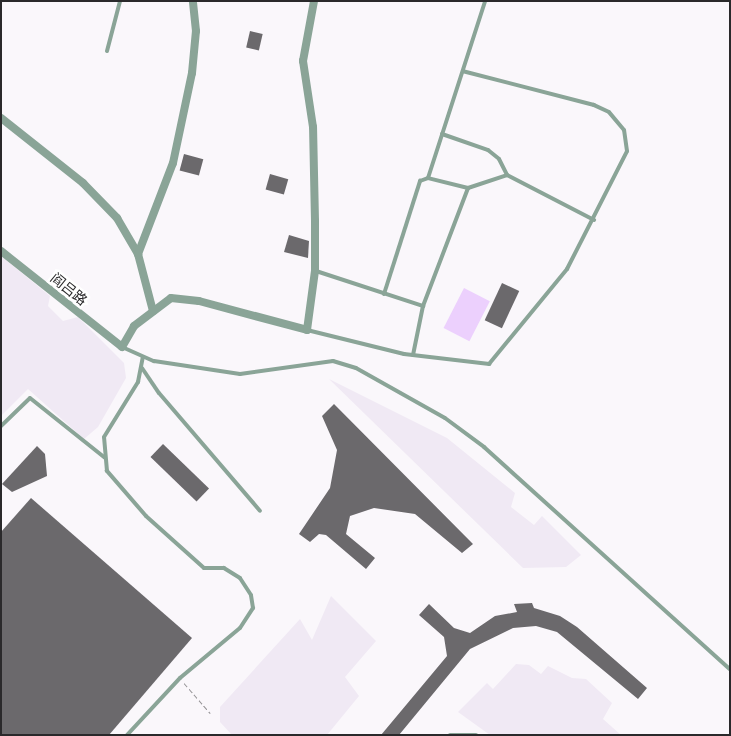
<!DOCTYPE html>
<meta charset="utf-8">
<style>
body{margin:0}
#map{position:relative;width:731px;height:736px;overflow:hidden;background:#faf7fb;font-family:Lora,"Noto Sans SC",serif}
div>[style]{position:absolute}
.built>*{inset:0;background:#f0e9f4}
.green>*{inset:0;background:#ecd0fd;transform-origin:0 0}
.building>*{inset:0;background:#6b696c;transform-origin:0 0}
.path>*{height:1px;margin-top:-0.5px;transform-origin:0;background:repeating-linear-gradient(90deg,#929093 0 5px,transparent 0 7.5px)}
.service>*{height:4px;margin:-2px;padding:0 2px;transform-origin:2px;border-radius:2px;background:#8aa497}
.minor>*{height:8px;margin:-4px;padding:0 4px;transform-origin:4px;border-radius:4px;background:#8aa497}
span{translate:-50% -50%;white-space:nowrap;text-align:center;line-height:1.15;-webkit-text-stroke:5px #fff;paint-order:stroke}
.street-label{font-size:14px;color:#2a292b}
.frame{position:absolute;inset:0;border:2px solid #2a292b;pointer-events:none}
</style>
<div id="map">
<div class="built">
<div style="clip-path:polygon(1px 256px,50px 296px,48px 306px,63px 321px,78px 317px,124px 363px,126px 378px,98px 427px,84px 439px,28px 389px,1px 416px)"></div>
<div style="clip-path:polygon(329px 379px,447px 438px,515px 493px,511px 507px,534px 525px,542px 516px,581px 555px,566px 567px,523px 568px)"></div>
<div style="clip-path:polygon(331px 596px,376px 641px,345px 677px,359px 696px,327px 735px,232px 735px,220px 722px,220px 707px,300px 619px,312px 640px)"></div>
<div style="clip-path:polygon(516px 664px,529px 665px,541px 674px,548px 666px,572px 678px,586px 679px,612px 703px,603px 719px,621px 735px,490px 735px,458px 712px,487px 683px,493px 689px)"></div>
</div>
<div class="green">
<div style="left:464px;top:288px;width:29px;height:45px;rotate:27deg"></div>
</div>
<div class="building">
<div style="left:250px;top:31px;width:13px;height:17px;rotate:13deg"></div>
<div style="left:184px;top:154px;width:20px;height:17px;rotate:15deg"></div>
<div style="left:270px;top:174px;width:19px;height:16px;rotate:16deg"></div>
<div style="clip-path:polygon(289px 235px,309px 241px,308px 258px,284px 252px)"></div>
<div style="left:502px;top:283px;width:19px;height:41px;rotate:25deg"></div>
<div style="clip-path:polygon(334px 404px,473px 544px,462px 553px,415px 514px,374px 508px,350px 516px,346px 534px,375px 558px,366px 569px,326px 535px,319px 534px,310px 542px,299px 534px,330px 488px,337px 450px,322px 416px)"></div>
<div style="left:163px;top:444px;width:64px;height:18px;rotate:44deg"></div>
<div style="clip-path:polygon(37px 446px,45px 454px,47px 476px,12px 492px,2px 484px)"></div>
<div style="clip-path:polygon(31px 498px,192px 638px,109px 735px,1px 735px,1px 532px)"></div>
<div style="clip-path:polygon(532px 603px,534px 608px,560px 616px,577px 627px,647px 688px,638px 699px,557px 632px,536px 626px,513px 628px,470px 649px,399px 735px,381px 735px,447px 656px,444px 637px,419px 615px,429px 604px,454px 628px,470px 633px,495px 616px,517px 612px,514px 604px)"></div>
</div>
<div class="path">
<div style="left:184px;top:683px;width:40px;rotate:49deg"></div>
</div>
<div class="service">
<div style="left:107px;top:51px;width:52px;rotate:-75.4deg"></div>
<div style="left:442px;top:134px;width:49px;rotate:19.2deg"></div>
<div style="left:488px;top:150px;width:14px;rotate:39deg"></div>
<div style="left:499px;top:159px;width:18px;rotate:63deg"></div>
<div style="left:468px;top:188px;width:41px;rotate:-18.4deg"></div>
<div style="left:507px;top:175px;width:98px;rotate:27.3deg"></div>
<div style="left:316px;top:271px;width:113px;rotate:18.1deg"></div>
<div style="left:384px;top:294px;width:119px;rotate:-72.3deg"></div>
<div style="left:420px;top:181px;width:9px;rotate:-21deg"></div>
<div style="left:307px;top:330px;width:100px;rotate:13.9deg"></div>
<div style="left:404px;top:354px;width:86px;rotate:6.7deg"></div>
<div style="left:489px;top:364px;width:123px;rotate:-50.6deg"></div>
<div style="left:567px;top:269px;width:132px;rotate:-63deg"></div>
<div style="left:627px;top:151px;width:21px;rotate:-98deg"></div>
<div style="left:624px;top:130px;width:23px;rotate:-130deg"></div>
<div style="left:609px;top:112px;width:17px;rotate:-155deg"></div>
<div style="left:594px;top:105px;width:135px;rotate:-165.5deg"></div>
<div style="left:122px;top:347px;width:35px;rotate:24deg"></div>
<div style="left:154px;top:361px;width:87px;rotate:8.6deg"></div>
<div style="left:240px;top:374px;width:94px;rotate:-8deg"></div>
<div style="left:333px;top:361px;width:24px;rotate:17deg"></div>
<div style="left:356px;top:368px;width:102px;rotate:29.3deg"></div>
<div style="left:445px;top:418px;width:49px;rotate:36.6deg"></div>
<div style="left:484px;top:447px;width:331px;rotate:42.1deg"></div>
<div style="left:413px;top:355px;width:50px;rotate:-78.5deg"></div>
<div style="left:423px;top:306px;width:126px;rotate:-69.1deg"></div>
<div style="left:468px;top:188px;width:41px;rotate:-166deg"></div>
<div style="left:428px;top:178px;width:186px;rotate:-72.1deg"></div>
<div style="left:142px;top:368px;width:30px;rotate:56deg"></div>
<div style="left:159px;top:393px;width:155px;rotate:49.4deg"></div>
<div style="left:1px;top:426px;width:40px;rotate:-44deg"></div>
<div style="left:30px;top:398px;width:95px;rotate:38.6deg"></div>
<div style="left:127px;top:735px;width:78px;rotate:-47.1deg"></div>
<div style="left:180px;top:678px;width:78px;rotate:-39.8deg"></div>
<div style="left:240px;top:628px;width:24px;rotate:-57deg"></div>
<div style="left:253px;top:608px;width:13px;rotate:-99deg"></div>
<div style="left:251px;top:595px;width:20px;rotate:-123deg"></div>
<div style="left:240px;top:578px;width:19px;rotate:-148deg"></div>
<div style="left:224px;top:568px;width:20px;rotate:180deg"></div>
<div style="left:204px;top:568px;width:78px;rotate:-138.1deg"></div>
<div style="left:146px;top:516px;width:60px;rotate:-130.9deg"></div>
<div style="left:107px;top:471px;width:34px;rotate:-95deg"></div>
<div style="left:104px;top:437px;width:65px;rotate:-58.3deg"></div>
<div style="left:138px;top:382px;width:25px;rotate:-79deg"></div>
<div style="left:450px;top:735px;width:26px"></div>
</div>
<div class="minor">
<div style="left:1px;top:118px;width:105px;rotate:38.4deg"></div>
<div style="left:83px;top:183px;width:49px;rotate:45.8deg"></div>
<div style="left:117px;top:218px;width:42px;rotate:59.7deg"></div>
<div style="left:138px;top:254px;width:59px;rotate:75.3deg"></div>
<div style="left:1px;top:251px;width:154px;rotate:38.4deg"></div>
<div style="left:122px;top:347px;width:24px;rotate:-60deg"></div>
<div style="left:134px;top:326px;width:46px;rotate:-37.1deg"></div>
<div style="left:171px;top:298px;width:28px;rotate:6deg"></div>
<div style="left:199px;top:301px;width:112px;rotate:15deg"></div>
<div style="left:307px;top:330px;width:60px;rotate:-82.3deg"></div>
<div style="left:315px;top:271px;width:50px;rotate:-90deg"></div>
<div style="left:315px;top:221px;width:94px;rotate:-91.2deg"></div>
<div style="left:313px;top:127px;width:67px;rotate:-98.6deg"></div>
<div style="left:303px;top:61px;width:61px;rotate:-79.6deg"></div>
<div style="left:138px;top:254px;width:97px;rotate:-69deg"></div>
<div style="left:173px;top:163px;width:92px;rotate:-78.1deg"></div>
<div style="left:192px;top:73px;width:42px;rotate:-84.6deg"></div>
<div style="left:196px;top:31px;width:30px;rotate:-96deg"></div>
</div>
<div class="street-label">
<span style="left:69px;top:289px;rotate:39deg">阎吕路</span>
</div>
<div class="frame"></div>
</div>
